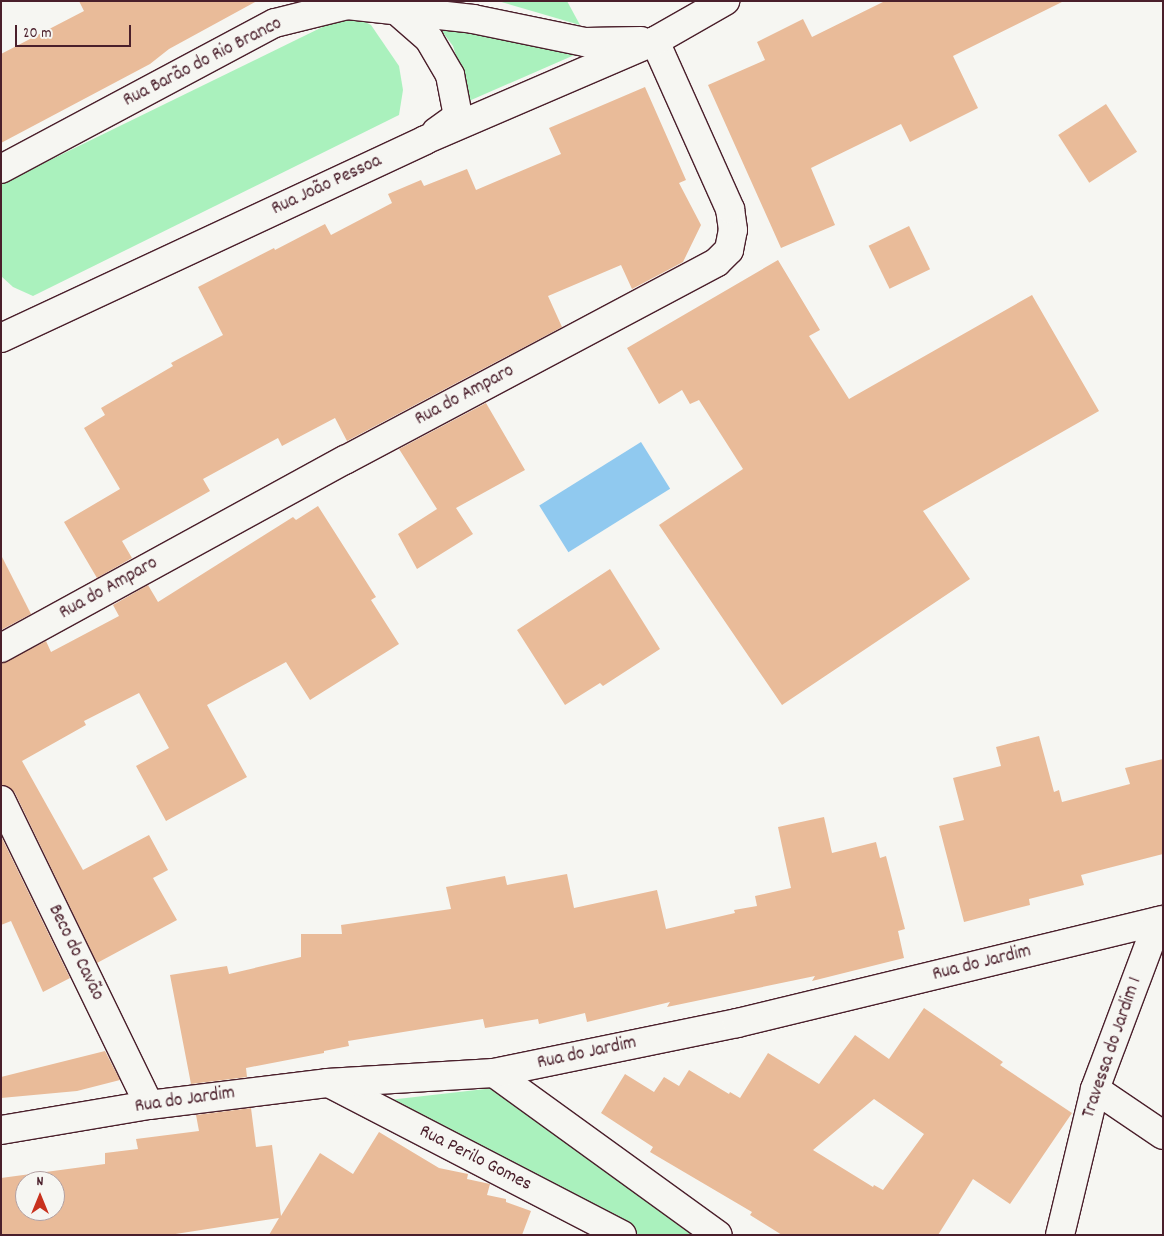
<!DOCTYPE html>
<meta charset="utf-8">
<style>
body{margin:0}
#map{position:relative;width:1164px;height:1236px;overflow:hidden;background:#f6f6f2;font-family:Dekko,sans-serif}
div>[style]{position:absolute}
.green>*{inset:0;background:#aaf1bd}
.water>*{inset:0;background:#90c9ef;transform-origin:0 0}
.building>*{inset:0;background:#e9bb99;transform-origin:0 0}
.roads{filter:drop-shadow(1px 0 #4a1f2b) drop-shadow(-1px 0 #4a1f2b) drop-shadow(0 1px #4a1f2b) drop-shadow(0 -1px #4a1f2b)}
.street>*{height:28px;margin:-14px;padding:0 14px;transform-origin:14px;border-radius:14px;background:#f6f6f2}
.secondary>*{height:28px;margin:-14px;padding:0 14px;transform-origin:14px;border-radius:14px;background:#f6f6f2}
span{translate:-50% -50%;white-space:nowrap;text-align:center;line-height:1.15;-webkit-text-stroke:4px #f6f6f2;paint-order:stroke}
.street-label{font-size:19px;color:#4a1f2b}
.frame{position:absolute;inset:0;border:2px solid #4a1f2b;pointer-events:none}
.north{position:absolute;left:15px;top:1171px;width:50px;height:50px;box-sizing:border-box;background:#f6f6f2;border:1px solid #b1a0a2;border-radius:50%;rotate:0deg;font-size:14px;font-weight:700;line-height:20px;text-align:center;color:#4a1f2b}
.north::after{content:'';display:block;margin:auto;width:18px;height:22px;background:#c8321e;clip-path:polygon(50% 0,100% 100%,50% 72%,0 100%)}
.scale{position:absolute;left:15px;top:25px;width:116px;height:22px;box-sizing:border-box;border:2px solid #4a1f2b;border-top:0;padding-left:6px;font-size:15px;line-height:18px;white-space:nowrap;color:#4a1f2b;-webkit-text-stroke:4px #f6f6f2;paint-order:stroke}
</style>
<div id="map">
<div class="green">
<div style="clip-path:polygon(498px 1px,567px 1px,580px 25px)"></div>
<div style="clip-path:polygon(349px 14px,371px 25px,399px 66px,403px 90px,399px 115px,33px 296px,13px 287px,1px 276px,1px 184px)"></div>
<div style="clip-path:polygon(435px 22px,579px 53px,462px 104px,462px 75px,453px 46px)"></div>
<div style="clip-path:polygon(494px 1088px,701px 1235px,638px 1235px,371px 1102px)"></div>
</div>
<div class="water">
<div style="left:641px;top:442px;width:55px;height:120px;rotate:58deg"></div>
</div>
<div class="building">
<div style="clip-path:polygon(79px 1px,257px 1px,169px 49px,150px 64px,1px 143px,1px 54px,84px 11px)"></div>
<div style="clip-path:polygon(885px 1px,1064px 1px,953px 56px,978px 108px,910px 142px,901px 124px,811px 168px,835px 225px,781px 248px,708px 85px,765px 60px,757px 42px,803px 19px,812px 37px)"></div>
<div style="clip-path:polygon(645px 87px,686px 180px,679px 183px,701px 225px,683px 262px,632px 289px,621px 265px,548px 296px,562px 327px,347px 441px,335px 418px,282px 446px,278px 438px,203px 479px,210px 491px,122px 541px,132px 558px,97px 578px,64px 522px,120px 489px,84px 428px,105px 415px,101px 408px,173px 366px,171px 363px,223px 335px,198px 287px,274px 248px,275px 250px,325px 224px,331px 235px,392px 203px,388px 194px,421px 180px,424px 186px,467px 169px,476px 190px,561px 154px,549px 128px)"></div>
<div style="left:1106px;top:104px;width:57px;height:57px;rotate:57deg"></div>
<div style="left:909px;top:226px;width:48px;height:45px;rotate:64deg"></div>
<div style="clip-path:polygon(778px 260px,820px 330px,809px 336px,849px 399px,1032px 295px,1099px 411px,923px 511px,970px 579px,782px 705px,659px 525px,743px 469px,699px 400px,690px 404px,682px 390px,659px 404px,627px 348px)"></div>
<div style="clip-path:polygon(486px 403px,525px 470px,456px 508px,473px 534px,417px 569px,398px 534px,437px 509px,399px 449px)"></div>
<div style="clip-path:polygon(318px 506px,376px 597px,371px 600px,399px 644px,310px 700px,286px 662px,207px 705px,247px 777px,166px 821px,136px 766px,169px 748px,139px 693px,84px 721px,86px 725px,22px 761px,83px 870px,149px 835px,168px 870px,153px 878px,177px 920px,97px 963px,15px 793px,9px 787px,1px 785px,1px 664px,46px 641px,51px 652px,119px 616px,113px 605px,148px 585px,158px 602px,293px 517px,296px 520px)"></div>
<div style="clip-path:polygon(1px 555px,31px 614px,1px 630px)"></div>
<div style="clip-path:polygon(610px 569px,660px 649px,603px 686px,600px 683px,565px 705px,517px 630px)"></div>
<div style="clip-path:polygon(1039px 736px,1054px 792px,1059px 790px,1062px 802px,1130px 784px,1125px 768px,1163px 759px,1163px 854px,1081px 875px,1084px 885px,1029px 899px,1030px 905px,964px 922px,939px 826px,964px 820px,953px 778px,1001px 766px,996px 747px)"></div>
<div style="clip-path:polygon(824px 817px,832px 853px,876px 842px,880px 858px,886px 856px,905px 929px,898px 931px,904px 958px,812px 981px,815px 976px,667px 1007px,670px 1002px,587px 1022px,585px 1013px,539px 1024px,538px 1019px,485px 1028px,483px 1019px,348px 1041px,349px 1046px,324px 1051px,324px 1053px,246px 1068px,247px 1077px,191px 1084px,170px 975px,227px 966px,229px 974px,301px 957px,301px 934px,342px 934px,341px 925px,451px 909px,446px 887px,505px 876px,507px 885px,567px 874px,574px 908px,657px 890px,666px 929px,735px 913px,734px 910px,757px 906px,755px 896px,791px 888px,778px 827px)"></div>
<div style="clip-path:polygon(1px 836px,70px 978px,43px 992px,11px 921px,1px 925px)"></div>
<div style="clip-path:polygon(evenodd,924px 1008px,1003px 1062px,1000px 1065px,1072px 1113px,1010px 1204px,973px 1179px,938px 1235px,782px 1235px,750px 1215px,752px 1212px,650px 1152px,653px 1147px,601px 1113px,625px 1074px,654px 1092px,664px 1077px,679px 1086px,689px 1070px,729px 1094px,730px 1092px,740px 1098px,768px 1053px,819px 1084px,855px 1035px,889px 1059px,924px 1008px,874px 1099px,924px 1134px,883px 1190px,874px 1185px,873px 1187px,813px 1150px,874px 1099px)"></div>
<div style="clip-path:polygon(105px 1051px,120px 1080px,77px 1091px,1px 1098px,1px 1077px)"></div>
<div style="clip-path:polygon(evenodd,251px 1108px,256px 1147px,272px 1145px,281px 1216px,320px 1153px,353px 1174px,379px 1132px,439px 1168px,468px 1174px,467px 1179px,490px 1184px,487px 1195px,506px 1199px,506px 1202px,531px 1211px,522px 1235px,269px 1235px,279px 1218px,169px 1235px,1px 1235px,1px 1178px,105px 1164px,105px 1153px,138px 1149px,136px 1139px,199px 1131px,196px 1115px,251px 1108px,25px 1181px,55px 1181px,55px 1211px,25px 1211px,25px 1181px)"></div>
</div>
<div class="roads">
<div class="street">
<div style="left:1px;top:648px;width:392px;rotate:-28.7deg"></div>
<div style="left:345px;top:460px;width:421px;rotate:-28deg"></div>
<div style="left:717px;top:262px;width:17px;rotate:-45deg"></div>
<div style="left:729px;top:250px;width:20px;rotate:-79deg"></div>
<div style="left:733px;top:230px;width:21px;rotate:-98deg"></div>
<div style="left:730px;top:209px;width:184px;rotate:-114.1deg"></div>
<div style="left:1px;top:800px;width:339px;rotate:64.1deg"></div>
<div style="left:494px;top:1073px;width:276px;rotate:35.9deg"></div>
<div style="left:329px;top:1083px;width:330px;rotate:27.4deg"></div>
<div style="left:1095px;top:1089px;width:82px;rotate:34.1deg"></div>
<div style="left:1px;top:1130px;width:150px;rotate:-9.6deg"></div>
<div style="left:149px;top:1105px;width:179px;rotate:-7deg"></div>
<div style="left:327px;top:1083px;width:167px;rotate:-3.4deg"></div>
<div style="left:494px;top:1073px;width:248px;rotate:-11.6deg"></div>
<div style="left:737px;top:1023px;width:438px;rotate:-13.6deg"></div>
<div style="left:1060px;top:1235px;width:150px;rotate:-76.5deg"></div>
<div style="left:1095px;top:1089px;width:179px;rotate:-69.4deg"></div>
</div>
<div class="secondary">
<div style="left:397px;top:11px;width:43px;rotate:41.2deg"></div>
<div style="left:429px;top:39px;width:42px;rotate:59.7deg"></div>
<div style="left:450px;top:75px;width:42px;rotate:79deg"></div>
<div style="left:458px;top:116px;width:27px;rotate:144deg"></div>
<div style="left:1px;top:169px;width:310px;rotate:-28.1deg"></div>
<div style="left:275px;top:23px;width:74px;rotate:-14deg"></div>
<div style="left:347px;top:5px;width:127px;rotate:6.3deg"></div>
<div style="left:473px;top:19px;width:114px;rotate:11.6deg"></div>
<div style="left:585px;top:42px;width:56px;rotate:-1deg"></div>
<div style="left:1px;top:338px;width:468px;rotate:-25deg"></div>
<div style="left:425px;top:140px;width:250px;rotate:-23.3deg"></div>
<div style="left:655px;top:41px;width:81px;rotate:-29.7deg"></div>
</div>
</div>
<div class="street-label">
<span style="left:203px;top:63px;rotate:-27deg">Rua Barão do Rio Branco</span>
<span style="left:327px;top:186px;rotate:-25deg">Rua João Pessoa</span>
<span style="left:465px;top:396px;rotate:-28deg">Rua do Amparo</span>
<span style="left:109px;top:589px;rotate:-29deg">Rua do Amparo</span>
<span style="left:75px;top:953px;rotate:64deg">Beco do Cavão</span>
<span style="left:982px;top:964px;rotate:-14deg">Rua do Jardim</span>
<span style="left:1113px;top:1048px;rotate:-71deg">Travessa do Jardim 1</span>
<span style="left:587px;top:1054px;rotate:-12deg">Rua do Jardim</span>
<span style="left:185px;top:1101px;rotate:-8deg">Rua do Jardim</span>
<span style="left:475px;top:1159px;rotate:27deg">Rua Perilo Gomes</span>
</div>
<div class="frame"></div>
<div class="north">N</div>
<div class="scale">20 m</div>
</div>
